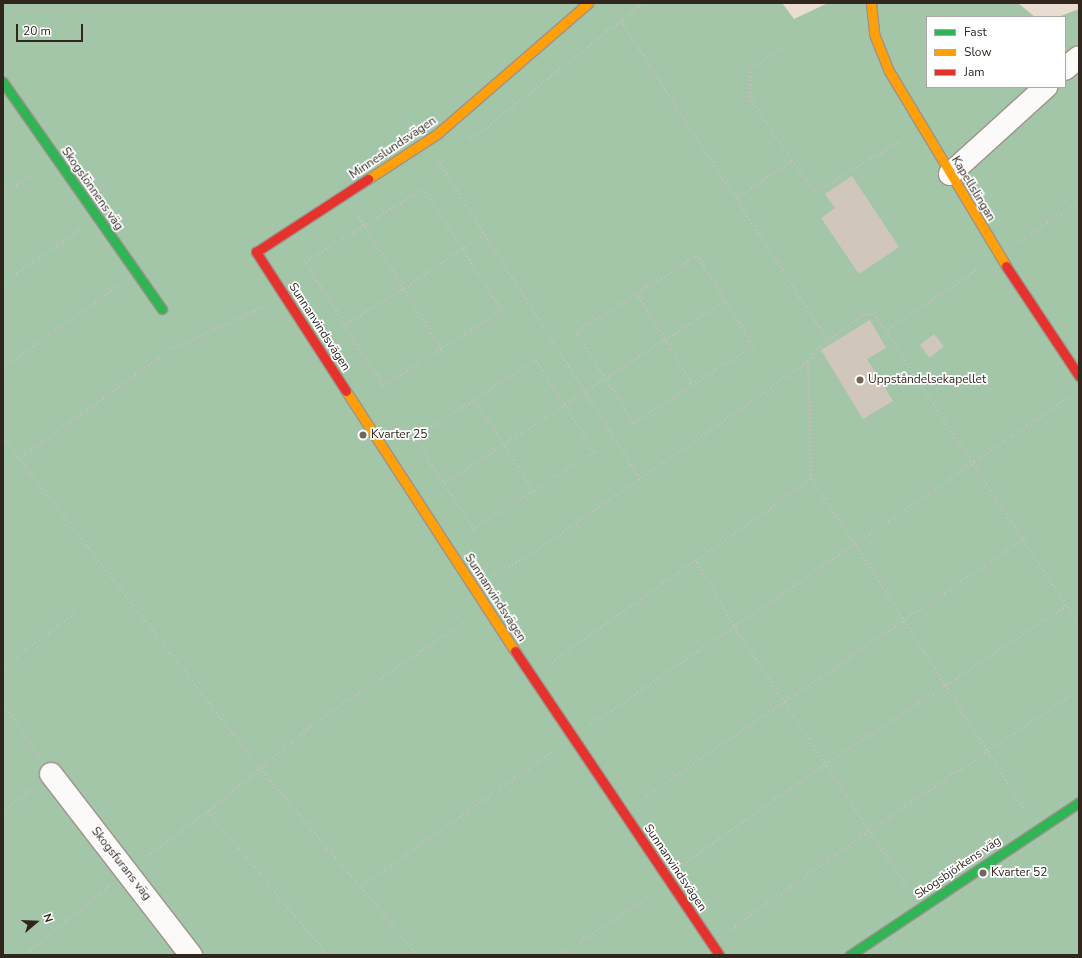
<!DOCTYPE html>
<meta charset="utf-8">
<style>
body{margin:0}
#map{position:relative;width:1082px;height:958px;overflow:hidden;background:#eadcd0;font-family:"Nunito Sans",sans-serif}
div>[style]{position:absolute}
.forest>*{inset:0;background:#a3c6a9}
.building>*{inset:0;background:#d0c6bc;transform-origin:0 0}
.path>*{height:2.5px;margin-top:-1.25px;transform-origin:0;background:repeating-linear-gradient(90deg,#c4c0bc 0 1px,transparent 0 4px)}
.roads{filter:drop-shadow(1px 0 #9e938a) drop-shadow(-1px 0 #9e938a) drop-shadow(0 1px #9e938a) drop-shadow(0 -1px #9e938a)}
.street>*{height:22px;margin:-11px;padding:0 11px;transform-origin:11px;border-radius:11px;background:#fcfaf8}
.fast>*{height:9px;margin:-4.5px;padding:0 4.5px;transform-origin:4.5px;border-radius:4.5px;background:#30b455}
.slow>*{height:9px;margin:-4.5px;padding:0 4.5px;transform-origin:4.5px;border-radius:4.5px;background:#ff9f0a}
.jam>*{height:9px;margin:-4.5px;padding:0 4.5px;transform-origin:4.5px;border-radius:4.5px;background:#e5322d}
.dots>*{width:11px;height:11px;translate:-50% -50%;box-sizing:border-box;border:2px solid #fff;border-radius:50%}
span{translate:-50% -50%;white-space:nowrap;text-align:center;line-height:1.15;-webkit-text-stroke:3.5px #fff;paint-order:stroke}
.street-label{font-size:12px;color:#30261e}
.poi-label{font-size:12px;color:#30261e}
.left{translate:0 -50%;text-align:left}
.frame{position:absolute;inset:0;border:4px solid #30261e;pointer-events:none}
.legend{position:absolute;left:926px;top:16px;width:140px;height:72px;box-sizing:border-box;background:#fff;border:1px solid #aca8a5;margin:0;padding:5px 7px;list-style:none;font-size:12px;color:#30261e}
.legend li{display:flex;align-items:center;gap:8px;height:20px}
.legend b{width:20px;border:1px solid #aca8a5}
.north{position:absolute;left:16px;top:902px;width:40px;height:40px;-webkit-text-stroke:3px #fff;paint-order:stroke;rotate:71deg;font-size:11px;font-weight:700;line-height:16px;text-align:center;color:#30261e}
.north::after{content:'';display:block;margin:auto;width:14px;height:18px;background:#30261e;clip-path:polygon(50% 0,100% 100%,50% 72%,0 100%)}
.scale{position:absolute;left:16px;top:24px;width:67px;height:18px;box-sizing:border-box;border:2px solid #30261e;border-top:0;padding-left:5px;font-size:12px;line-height:14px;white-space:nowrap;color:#30261e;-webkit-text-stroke:3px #fff;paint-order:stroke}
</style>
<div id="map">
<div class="forest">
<div style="clip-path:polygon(3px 3px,782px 3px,794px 19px,828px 3px,1018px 3px,1035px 17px,927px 17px,927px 87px,1065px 87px,1065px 17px,1058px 17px,1079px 9px,1079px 955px,3px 955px)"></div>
</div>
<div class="building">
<div style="clip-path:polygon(852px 176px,899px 247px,859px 274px,821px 218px,835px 208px,825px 194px)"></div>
<div style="clip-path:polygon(870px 320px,886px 348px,867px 359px,893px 401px,863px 419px,821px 350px)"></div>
<div style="left:934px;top:334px;width:16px;height:18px;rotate:52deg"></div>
</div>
<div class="path">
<div style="left:621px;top:21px;width:380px;rotate:57deg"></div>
<div style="left:467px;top:139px;width:9px;rotate:-21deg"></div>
<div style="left:475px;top:136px;width:214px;rotate:-38.4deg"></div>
<div style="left:438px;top:160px;width:377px;rotate:57.6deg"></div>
<div style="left:792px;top:160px;width:39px;rotate:54deg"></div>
<div style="left:815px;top:192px;width:104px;rotate:-31.2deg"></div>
<div style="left:424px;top:188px;width:145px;rotate:57.4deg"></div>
<div style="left:502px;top:310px;width:141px;rotate:147.4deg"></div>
<div style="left:383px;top:386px;width:146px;rotate:-122.2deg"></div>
<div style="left:305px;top:262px;width:140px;rotate:-31.9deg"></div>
<div style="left:3px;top:194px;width:43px;rotate:-33.7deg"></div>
<div style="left:737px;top:197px;width:66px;rotate:-33.9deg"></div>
<div style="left:792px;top:160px;width:76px;rotate:-124.3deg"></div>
<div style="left:749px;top:97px;width:28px;rotate:-88deg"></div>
<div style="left:750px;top:69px;width:37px;rotate:-33deg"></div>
<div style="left:357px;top:213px;width:160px;rotate:58deg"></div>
<div style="left:1017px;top:243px;width:75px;rotate:-34.1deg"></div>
<div style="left:697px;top:255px;width:107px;rotate:57.9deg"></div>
<div style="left:754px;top:346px;width:143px;rotate:147.5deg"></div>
<div style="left:633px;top:423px;width:107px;rotate:-122.1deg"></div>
<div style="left:576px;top:332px;width:143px;rotate:-32.5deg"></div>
<div style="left:3px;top:282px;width:93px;rotate:-34.5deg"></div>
<div style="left:637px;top:293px;width:108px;rotate:58.7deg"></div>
<div style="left:343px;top:325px;width:71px;rotate:-31.2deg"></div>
<div style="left:404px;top:288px;width:98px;rotate:-34.2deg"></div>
<div style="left:885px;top:331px;width:115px;rotate:-33.7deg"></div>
<div style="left:536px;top:360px;width:109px;rotate:57.3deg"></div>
<div style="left:595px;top:452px;width:144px;rotate:147.7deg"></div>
<div style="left:473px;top:529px;width:109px;rotate:-122.7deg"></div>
<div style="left:414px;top:437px;width:144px;rotate:-32.3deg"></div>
<div style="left:3px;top:367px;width:142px;rotate:-35.3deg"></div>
<div style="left:475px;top:399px;width:109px;rotate:57.3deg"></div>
<div style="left:3px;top:437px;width:419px;rotate:52.2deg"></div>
<div style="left:260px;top:768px;width:245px;rotate:49.8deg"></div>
<div style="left:18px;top:459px;width:188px;rotate:-35.7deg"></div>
<div style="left:171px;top:349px;width:102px;rotate:-24.8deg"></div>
<div style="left:811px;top:479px;width:78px;rotate:55.5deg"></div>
<div style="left:855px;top:543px;width:318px;rotate:57.5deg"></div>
<div style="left:444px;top:483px;width:336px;rotate:-33deg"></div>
<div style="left:695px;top:559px;width:77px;rotate:59.4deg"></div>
<div style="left:734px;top:625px;width:316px;rotate:56.6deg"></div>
<div style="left:491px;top:576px;width:48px;rotate:-29.7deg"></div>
<div style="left:533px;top:552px;width:216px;rotate:-34.6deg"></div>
<div style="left:711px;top:429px;width:118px;rotate:-35deg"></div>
<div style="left:808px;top:361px;width:11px;rotate:-63deg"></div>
<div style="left:813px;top:351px;width:61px;rotate:-36.3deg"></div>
<div style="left:862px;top:315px;width:12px;rotate:-9deg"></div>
<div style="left:874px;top:313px;width:372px;rotate:56.6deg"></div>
<div style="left:548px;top:664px;width:322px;rotate:-35.1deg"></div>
<div style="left:811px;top:479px;width:117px;rotate:-91.5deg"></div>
<div style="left:3px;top:666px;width:89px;rotate:-36.7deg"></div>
<div style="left:3px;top:702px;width:65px;rotate:56.3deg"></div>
<div style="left:591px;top:724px;width:581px;rotate:-34.4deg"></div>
<div style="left:640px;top:800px;width:465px;rotate:-34.3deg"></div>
<div style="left:208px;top:811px;width:187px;rotate:50.2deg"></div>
<div style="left:3px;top:812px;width:38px;rotate:-39deg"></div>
<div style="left:144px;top:858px;width:79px;rotate:-36.3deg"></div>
<div style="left:208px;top:811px;width:136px;rotate:-39.6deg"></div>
<div style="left:313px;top:724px;width:187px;rotate:-34.1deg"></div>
<div style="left:683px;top:864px;width:174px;rotate:-35.2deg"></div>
<div style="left:825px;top:764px;width:290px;rotate:-33.3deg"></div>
<div style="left:361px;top:886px;width:236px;rotate:-35.2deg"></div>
<div style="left:728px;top:931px;width:172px;rotate:-35.5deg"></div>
<div style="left:868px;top:831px;width:254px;rotate:-33.8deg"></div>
<div style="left:24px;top:955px;width:111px;rotate:-39.1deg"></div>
<div style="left:559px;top:955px;width:111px;rotate:-33.3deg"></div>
</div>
<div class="roads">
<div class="street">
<div style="left:1065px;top:69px;width:18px;rotate:-41deg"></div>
<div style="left:950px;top:174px;width:130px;rotate:-42.2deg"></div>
<div style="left:51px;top:774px;width:229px;rotate:52.3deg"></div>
</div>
<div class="fast">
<div style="left:3px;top:82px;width:277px;rotate:55deg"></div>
<div style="left:850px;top:955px;width:275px;rotate:-33.7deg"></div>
</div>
<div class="slow">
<div style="left:871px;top:3px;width:31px;rotate:84deg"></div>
<div style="left:874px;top:34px;width:40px;rotate:68deg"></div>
<div style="left:889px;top:71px;width:227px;rotate:59deg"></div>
<div style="left:368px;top:179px;width:82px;rotate:-33.1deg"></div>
<div style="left:437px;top:134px;width:200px;rotate:-40.9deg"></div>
<div style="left:346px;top:391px;width:310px;rotate:57deg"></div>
</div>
<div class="jam">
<div style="left:1006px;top:266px;width:132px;rotate:56.4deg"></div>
<div style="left:346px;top:391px;width:166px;rotate:-122.9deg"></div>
<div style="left:256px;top:252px;width:134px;rotate:-33.1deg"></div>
<div style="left:515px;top:651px;width:366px;rotate:56.1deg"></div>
</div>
</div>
<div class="dots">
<div style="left:860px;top:380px;background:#71665c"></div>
<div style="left:363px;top:435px;background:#71665c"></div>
<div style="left:983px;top:873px;background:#71665c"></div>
</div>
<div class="street-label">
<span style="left:393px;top:148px;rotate:-34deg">Minneslundsvägen</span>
<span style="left:92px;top:189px;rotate:55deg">Skogslönnens väg</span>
<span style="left:973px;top:189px;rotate:59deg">Kapellslingan</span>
<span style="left:319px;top:327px;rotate:57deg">Sunnanvindsvägen</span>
<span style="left:495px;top:598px;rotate:57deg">Sunnanvindsvägen</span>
<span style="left:121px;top:864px;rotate:52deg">Skogsfurans väg</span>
<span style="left:675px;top:868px;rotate:56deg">Sunnanvindsvägen</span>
<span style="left:958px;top:868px;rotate:-34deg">Skogsbjörkens väg</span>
</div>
<div class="poi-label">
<span class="left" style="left:868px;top:380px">Uppståndelsekapellet</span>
<span class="left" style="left:371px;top:435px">Kvarter 25</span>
<span class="left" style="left:991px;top:873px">Kvarter 52</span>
</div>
<div class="frame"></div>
<ul class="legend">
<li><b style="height:5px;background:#30b455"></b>Fast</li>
<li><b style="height:5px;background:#ff9f0a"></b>Slow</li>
<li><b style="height:5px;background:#e5322d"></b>Jam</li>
</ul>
<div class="north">N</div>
<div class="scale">20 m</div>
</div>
